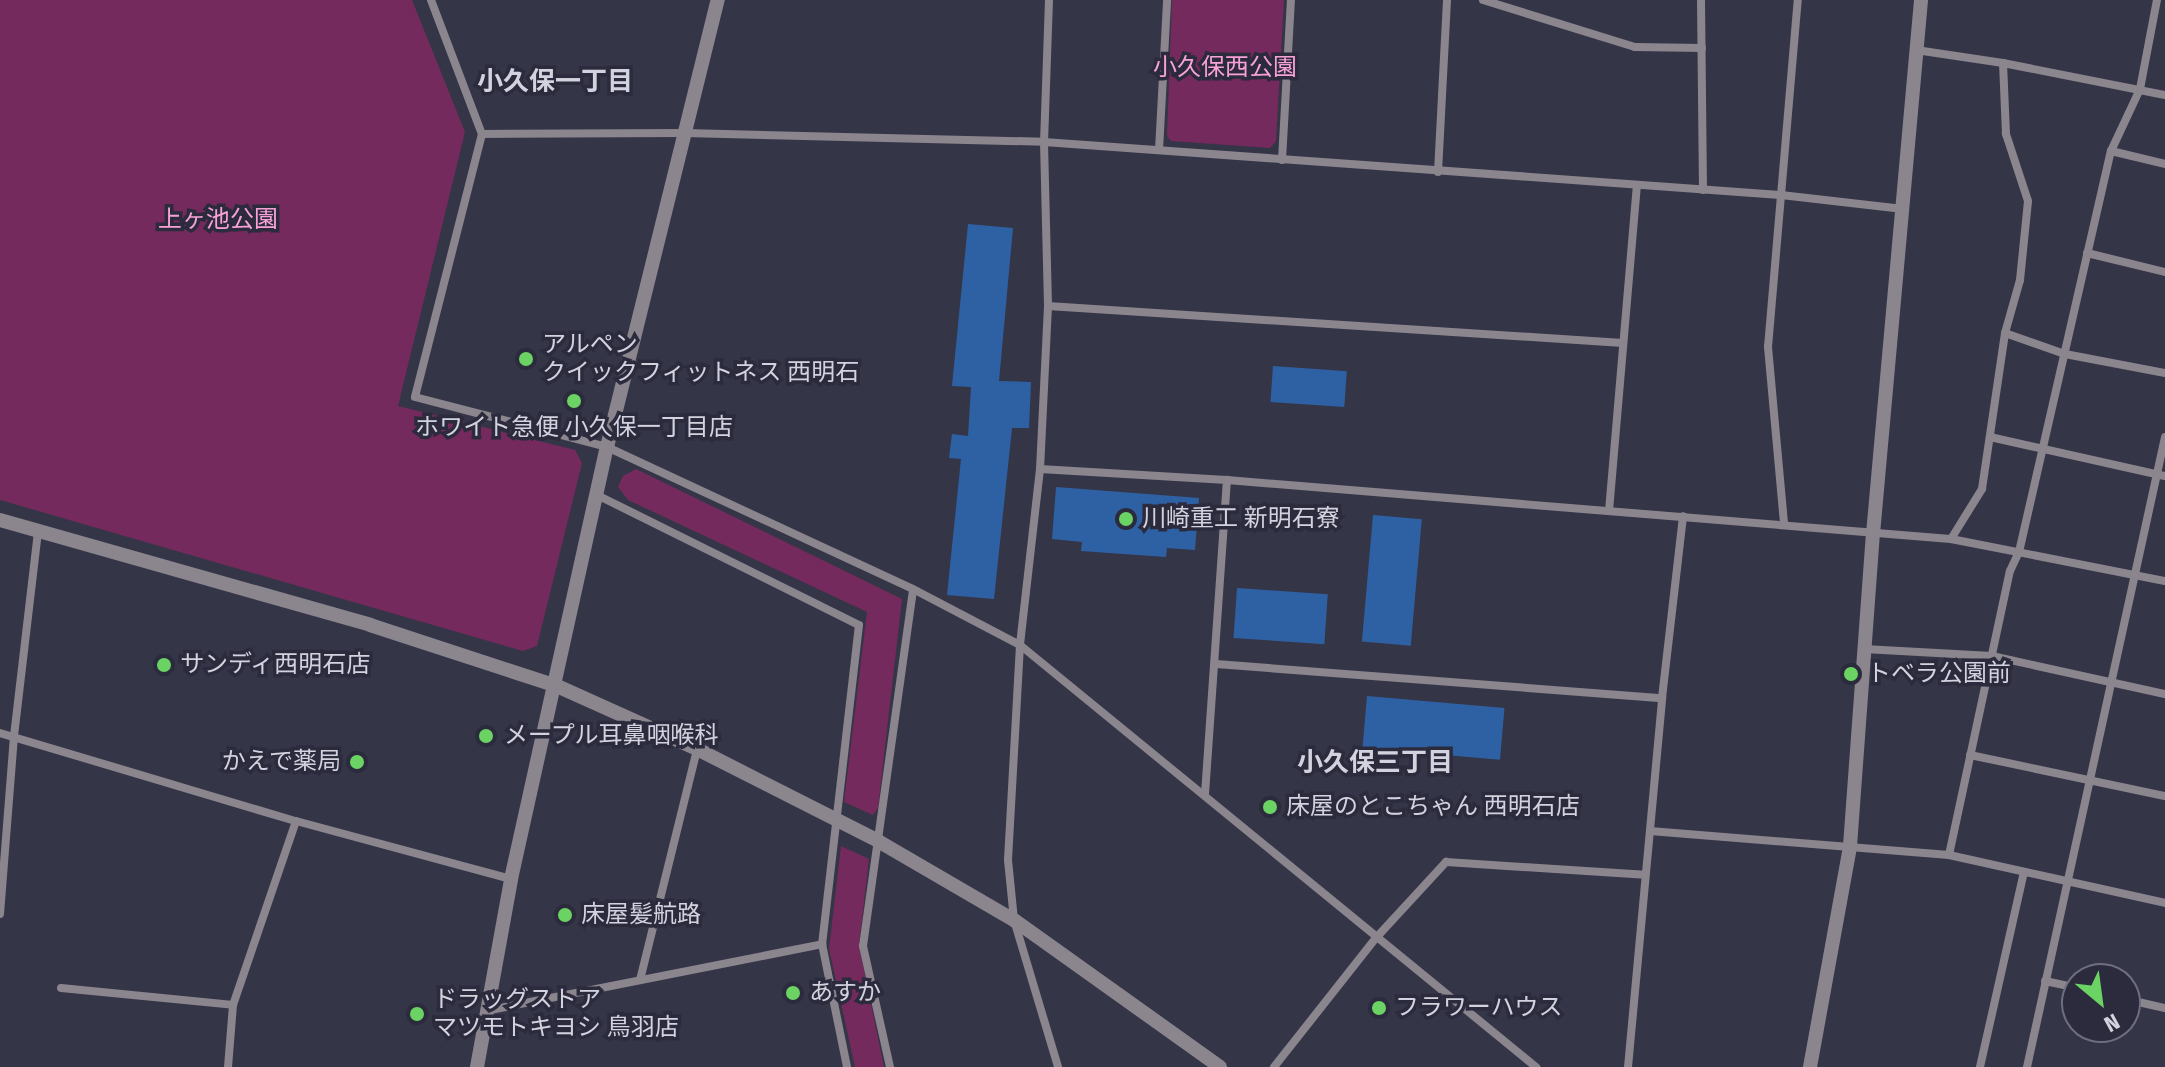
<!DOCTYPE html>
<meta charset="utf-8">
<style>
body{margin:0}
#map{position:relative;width:2165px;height:1067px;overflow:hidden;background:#353548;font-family:"Fira Sans Condensed","Noto Sans JP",sans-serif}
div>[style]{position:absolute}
.green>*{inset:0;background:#742a5c}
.building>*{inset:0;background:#2e61a4;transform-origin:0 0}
.minor>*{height:8px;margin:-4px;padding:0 4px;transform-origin:4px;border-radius:4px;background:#8b858e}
.tertiary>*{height:14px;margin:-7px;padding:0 7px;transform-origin:7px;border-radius:7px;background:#8b858e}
.dots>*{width:22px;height:22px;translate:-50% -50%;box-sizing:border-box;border:4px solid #2b2b3d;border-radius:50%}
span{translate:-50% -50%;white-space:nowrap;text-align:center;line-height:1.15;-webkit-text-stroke:7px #2b2b3d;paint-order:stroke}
.park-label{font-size:24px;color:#f7a1d7}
.poi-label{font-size:24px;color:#d3d3df}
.left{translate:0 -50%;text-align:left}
.right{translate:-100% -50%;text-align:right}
.neighbourhood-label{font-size:26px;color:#d3d3df;font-weight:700}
.north{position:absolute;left:2061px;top:963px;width:80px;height:80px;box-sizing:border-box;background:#2b2b3d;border:2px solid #6e6e7e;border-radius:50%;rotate:151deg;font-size:22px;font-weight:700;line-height:32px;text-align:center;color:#d3d3df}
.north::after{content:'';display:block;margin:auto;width:28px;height:36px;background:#6ad363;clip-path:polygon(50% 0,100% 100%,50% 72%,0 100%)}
</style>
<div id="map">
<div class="green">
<div style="clip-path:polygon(0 0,412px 0,465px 132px,398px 406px,575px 450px,582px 463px,537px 646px,523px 651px,0 500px)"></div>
<div style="clip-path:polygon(1172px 0,1284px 0,1276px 141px,1270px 148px,1171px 141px,1167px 136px)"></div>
<div style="clip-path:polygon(636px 469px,902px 599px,878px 808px,873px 815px,844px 802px,867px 612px,628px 500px,618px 487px,623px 476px)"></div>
<div style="clip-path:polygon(841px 846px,869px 859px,859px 946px,884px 1067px,855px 1067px,829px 949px)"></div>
</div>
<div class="building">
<div style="clip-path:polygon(968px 224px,1013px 228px,999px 381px,1031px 382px,1029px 428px,1012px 428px,994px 599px,947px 595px,961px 459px,949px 458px,952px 434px,968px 436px,971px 387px,952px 386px)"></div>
<div style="left:1273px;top:366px;width:74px;height:36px;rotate:4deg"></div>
<div style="clip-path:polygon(1056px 487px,1199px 498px,1195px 550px,1167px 548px,1166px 557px,1081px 551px,1082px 542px,1052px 539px)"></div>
<div style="left:1373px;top:515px;width:49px;height:127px;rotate:5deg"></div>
<div style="left:1237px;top:588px;width:91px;height:50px;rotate:4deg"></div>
<div style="left:1367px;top:696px;width:138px;height:52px;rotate:5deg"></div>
</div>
<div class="minor">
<div style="left:431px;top:0;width:143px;rotate:69.2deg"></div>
<div style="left:482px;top:134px;width:271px;rotate:104.3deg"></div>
<div style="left:415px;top:397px;width:198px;rotate:14.6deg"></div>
<div style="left:607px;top:447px;width:337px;rotate:24.9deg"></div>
<div style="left:913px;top:589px;width:121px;rotate:27.6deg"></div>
<div style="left:1020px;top:645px;width:667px;rotate:39.28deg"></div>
<div style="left:1049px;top:0;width:142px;rotate:92deg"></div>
<div style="left:1044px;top:142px;width:164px;rotate:88.6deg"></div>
<div style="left:1048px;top:306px;width:163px;rotate:92.8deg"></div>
<div style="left:1040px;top:469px;width:177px;rotate:96.5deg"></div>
<div style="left:1020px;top:645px;width:215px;rotate:93.2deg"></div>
<div style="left:1008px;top:860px;width:60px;rotate:84.3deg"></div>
<div style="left:1014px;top:920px;width:153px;rotate:73.3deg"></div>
<div style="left:1483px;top:0;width:159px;rotate:17.2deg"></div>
<div style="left:1635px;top:47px;width:67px;rotate:0.9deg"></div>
<div style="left:1701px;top:0;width:190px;rotate:89.4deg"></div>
<div style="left:1916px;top:50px;width:88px;rotate:8.5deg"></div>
<div style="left:2003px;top:63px;width:165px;rotate:11.2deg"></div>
<div style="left:482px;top:134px;width:203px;rotate:-0.3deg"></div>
<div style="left:685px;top:133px;width:359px;rotate:1.4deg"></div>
<div style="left:1044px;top:142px;width:739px;rotate:4.11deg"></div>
<div style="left:1781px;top:195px;width:123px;rotate:6.5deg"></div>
<div style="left:1159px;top:150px;width:150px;rotate:-86.9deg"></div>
<div style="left:2111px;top:151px;width:56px;rotate:13.5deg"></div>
<div style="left:1282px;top:160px;width:160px;rotate:-86.8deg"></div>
<div style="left:1438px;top:172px;width:172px;rotate:-87deg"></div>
<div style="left:2087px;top:253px;width:80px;rotate:13.7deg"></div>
<div style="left:1048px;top:306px;width:576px;rotate:3.68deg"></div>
<div style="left:2005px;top:333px;width:64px;rotate:19.3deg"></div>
<div style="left:2065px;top:354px;width:102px;rotate:10.8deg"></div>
<div style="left:1990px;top:437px;width:179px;rotate:12.6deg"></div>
<div style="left:1040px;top:469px;width:187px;rotate:3.4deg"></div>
<div style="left:1227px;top:480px;width:726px;rotate:4.66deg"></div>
<div style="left:1951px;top:539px;width:218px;rotate:11.1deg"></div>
<div style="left:597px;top:495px;width:292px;rotate:26.4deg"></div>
<div style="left:859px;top:625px;width:321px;rotate:96.6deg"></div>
<div style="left:822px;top:944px;width:126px;rotate:78.5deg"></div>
<div style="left:1609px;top:511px;width:325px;rotate:-85.1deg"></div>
<div style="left:1784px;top:523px;width:177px;rotate:-95.2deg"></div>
<div style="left:1768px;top:347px;width:348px;rotate:-85.1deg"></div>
<div style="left:1951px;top:539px;width:59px;rotate:-58.2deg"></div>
<div style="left:1982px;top:489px;width:158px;rotate:-81.6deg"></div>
<div style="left:2005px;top:333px;width:55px;rotate:-74.2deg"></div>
<div style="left:2020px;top:280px;width:79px;rotate:-84.2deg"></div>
<div style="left:2028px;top:201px;width:71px;rotate:-108.2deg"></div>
<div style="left:2006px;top:134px;width:71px;rotate:-92.4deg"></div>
<div style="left:1864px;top:649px;width:128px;rotate:3.1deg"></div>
<div style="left:1992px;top:656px;width:177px;rotate:12.4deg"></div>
<div style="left:1216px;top:664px;width:447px;rotate:4.4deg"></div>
<div style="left:0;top:733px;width:309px;rotate:16.6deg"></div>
<div style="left:296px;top:821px;width:223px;rotate:15.1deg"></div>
<div style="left:1970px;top:755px;width:199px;rotate:11.9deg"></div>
<div style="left:1205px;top:794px;width:315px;rotate:-86deg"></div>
<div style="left:1650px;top:831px;width:300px;rotate:4.6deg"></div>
<div style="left:1949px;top:855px;width:221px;rotate:12.5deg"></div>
<div style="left:1949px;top:855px;width:290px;rotate:-77.9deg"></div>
<div style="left:2010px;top:571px;width:21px;rotate:-65deg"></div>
<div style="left:2019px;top:552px;width:411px;rotate:-77.1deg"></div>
<div style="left:2111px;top:151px;width:68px;rotate:-64.9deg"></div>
<div style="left:2140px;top:89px;width:91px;rotate:-79.2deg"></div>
<div style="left:0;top:914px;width:179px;rotate:-85.5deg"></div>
<div style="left:14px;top:736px;width:206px;rotate:-83.3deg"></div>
<div style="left:640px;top:980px;width:238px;rotate:-76.1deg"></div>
<div style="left:2045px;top:981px;width:33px;rotate:12deg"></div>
<div style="left:61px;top:988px;width:173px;rotate:5.6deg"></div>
<div style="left:2125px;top:999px;width:41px;rotate:12.7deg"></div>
<div style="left:485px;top:1011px;width:344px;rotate:-11.2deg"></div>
<div style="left:228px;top:1067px;width:62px;rotate:-85.4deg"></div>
<div style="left:233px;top:1005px;width:194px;rotate:-71.1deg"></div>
<div style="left:890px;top:1067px;width:124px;rotate:-102.6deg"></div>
<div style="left:863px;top:946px;width:360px;rotate:-82deg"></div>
<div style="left:1274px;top:1067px;width:163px;rotate:-51.7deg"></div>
<div style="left:1375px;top:939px;width:105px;rotate:-47.3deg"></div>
<div style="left:1446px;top:862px;width:199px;rotate:3.7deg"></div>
<div style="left:1628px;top:1067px;width:371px;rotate:-84.7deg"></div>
<div style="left:1662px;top:698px;width:183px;rotate:-83.4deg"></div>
<div style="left:1980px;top:1067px;width:200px;rotate:-77.3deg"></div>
<div style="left:2027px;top:1067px;width:645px;rotate:-77.64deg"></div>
</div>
<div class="tertiary">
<div style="left:0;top:520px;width:385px;rotate:15.8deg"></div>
<div style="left:370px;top:625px;width:197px;rotate:18.1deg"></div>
<div style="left:557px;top:686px;width:154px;rotate:24.2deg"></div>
<div style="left:697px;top:749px;width:203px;rotate:26.9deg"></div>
<div style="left:878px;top:841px;width:157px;rotate:30.2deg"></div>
<div style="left:1014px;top:920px;width:253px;rotate:35.5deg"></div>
<div style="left:477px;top:1067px;width:191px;rotate:-79.7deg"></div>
<div style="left:511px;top:879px;width:443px;rotate:-77.5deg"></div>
<div style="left:607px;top:447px;width:461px;rotate:-76.1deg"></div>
<div style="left:1810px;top:1067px;width:225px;rotate:-79.7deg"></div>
<div style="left:1850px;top:846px;width:313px;rotate:-85.8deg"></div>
<div style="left:1873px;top:534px;width:536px;rotate:-84.86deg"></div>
</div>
<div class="dots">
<div style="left:526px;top:359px;background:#6ad363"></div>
<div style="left:574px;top:401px;background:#6ad363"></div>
<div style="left:1126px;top:519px;background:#6ad363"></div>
<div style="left:164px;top:665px;background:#6ad363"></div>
<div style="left:1851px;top:674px;background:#6ad363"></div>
<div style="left:486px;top:736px;background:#6ad363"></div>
<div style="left:357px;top:762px;background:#6ad363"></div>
<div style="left:1270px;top:807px;background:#6ad363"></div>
<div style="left:565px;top:915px;background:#6ad363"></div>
<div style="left:793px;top:993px;background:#6ad363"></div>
<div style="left:1379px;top:1008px;background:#6ad363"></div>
<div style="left:417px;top:1014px;background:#6ad363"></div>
</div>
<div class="park-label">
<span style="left:1225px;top:68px">小久保西公園</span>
<span style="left:218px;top:220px">上ヶ池公園</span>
</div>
<div class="poi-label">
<span class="left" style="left:542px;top:359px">アルペン<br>クイックフィットネス 西明石</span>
<span style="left:574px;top:428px">ホワイト急便 小久保一丁目店</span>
<span class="left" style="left:1142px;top:519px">川崎重工 新明石寮</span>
<span class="left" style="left:180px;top:665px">サンディ西明石店</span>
<span class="left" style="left:1867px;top:674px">トベラ公園前</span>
<span class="left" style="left:504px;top:736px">メープル耳鼻咽喉科</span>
<span class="right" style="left:341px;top:762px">かえで薬局</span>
<span class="left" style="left:1286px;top:807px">床屋のとこちゃん 西明石店</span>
<span class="left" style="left:581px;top:915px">床屋髪航路</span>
<span class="left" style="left:809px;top:993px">あすか</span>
<span class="left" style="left:433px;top:1014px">ドラッグストア<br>マツモトキヨシ 鳥羽店</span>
<span class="left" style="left:1395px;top:1008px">フラワーハウス</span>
</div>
<div class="neighbourhood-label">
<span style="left:555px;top:82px">小久保一丁目</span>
<span style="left:1375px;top:763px">小久保三丁目</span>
</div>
<div class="north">N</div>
</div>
